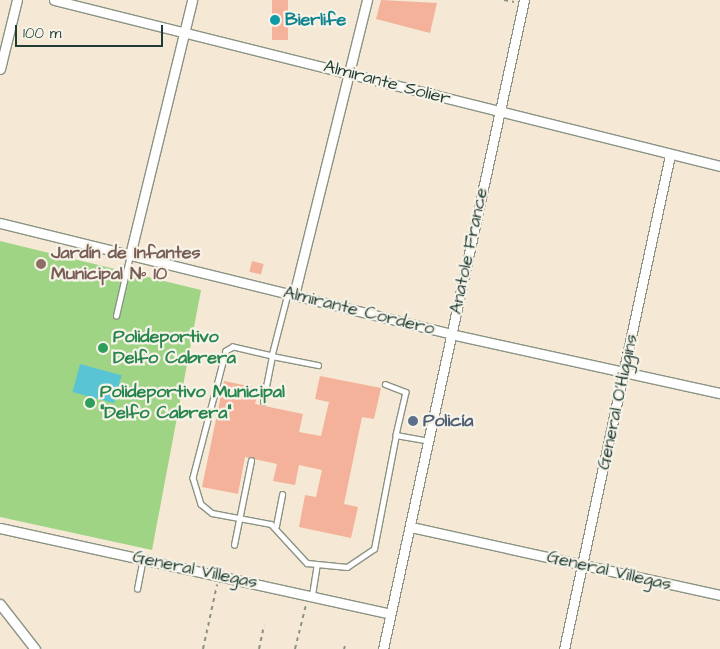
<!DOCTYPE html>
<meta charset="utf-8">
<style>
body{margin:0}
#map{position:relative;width:720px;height:649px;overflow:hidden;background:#f5e9d5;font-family:"Architects Daughter",sans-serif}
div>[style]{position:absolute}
.green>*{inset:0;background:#9fd485}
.water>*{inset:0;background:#59c4d4;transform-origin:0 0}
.building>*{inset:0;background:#f3b299;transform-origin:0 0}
.path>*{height:2px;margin-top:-1px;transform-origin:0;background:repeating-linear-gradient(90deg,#8a9384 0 4px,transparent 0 8px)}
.roads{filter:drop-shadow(1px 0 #8a9384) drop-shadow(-1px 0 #8a9384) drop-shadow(0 1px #8a9384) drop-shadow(0 -1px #8a9384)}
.service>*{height:4.5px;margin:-2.25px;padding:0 2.25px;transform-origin:2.25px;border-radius:2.25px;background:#fff}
.minor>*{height:9px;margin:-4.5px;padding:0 4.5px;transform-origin:4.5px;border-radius:4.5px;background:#fff}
.dots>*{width:14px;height:14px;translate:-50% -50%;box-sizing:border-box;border:2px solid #f7f3e8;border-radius:50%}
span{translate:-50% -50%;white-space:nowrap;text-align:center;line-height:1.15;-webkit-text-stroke:4.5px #f7f3e8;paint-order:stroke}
.culture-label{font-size:18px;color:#0d838f;font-weight:700}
.left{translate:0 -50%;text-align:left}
.street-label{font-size:18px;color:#1f3d34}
.education-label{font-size:18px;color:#785e54;font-weight:700}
.leisure-label{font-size:18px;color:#27864d;font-weight:700}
.service-label{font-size:18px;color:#4e5e75;font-weight:700}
.scale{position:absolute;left:15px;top:25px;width:148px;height:22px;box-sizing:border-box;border:2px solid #1f3d34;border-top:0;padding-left:6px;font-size:15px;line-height:18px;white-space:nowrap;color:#1f3d34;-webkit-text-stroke:4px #f7f3e8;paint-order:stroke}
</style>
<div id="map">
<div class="green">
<div style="clip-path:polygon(0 241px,201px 290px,152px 550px,0 517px)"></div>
</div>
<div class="water">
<div style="left:80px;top:364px;width:43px;height:29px;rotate:15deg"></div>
</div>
<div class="building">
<div style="left:272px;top:0;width:16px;height:40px"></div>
<div style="clip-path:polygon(381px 0,437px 3px,430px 33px,376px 19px)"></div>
<div style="left:252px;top:261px;width:12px;height:11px;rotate:14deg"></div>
<div style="clip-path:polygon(320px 376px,381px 388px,374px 419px,362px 417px,344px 504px,358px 507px,351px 538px,299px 527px,305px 495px,316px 497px,322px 470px,299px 465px,295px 485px,273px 481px,277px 464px,245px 457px,238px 494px,202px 487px,224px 381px,259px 388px,255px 404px,303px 414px,299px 432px,321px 436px,329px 402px,315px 399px)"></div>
</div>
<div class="path">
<div style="left:504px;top:0;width:10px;rotate:11deg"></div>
<div style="left:203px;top:649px;width:66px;rotate:-77.7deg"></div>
<div style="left:259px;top:649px;width:24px;rotate:-78deg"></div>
<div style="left:295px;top:649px;width:45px;rotate:-76deg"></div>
<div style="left:344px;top:649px;width:3px;rotate:-72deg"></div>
</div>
<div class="roads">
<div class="service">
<div style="left:288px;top:294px;width:64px;rotate:104.5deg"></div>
<div style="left:272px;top:356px;width:40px;rotate:-167deg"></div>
<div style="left:233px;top:347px;width:8px;rotate:150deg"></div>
<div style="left:226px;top:351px;width:131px;rotate:104.6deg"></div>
<div style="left:193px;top:478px;width:27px;rotate:73deg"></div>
<div style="left:201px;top:504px;width:14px;rotate:39deg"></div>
<div style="left:212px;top:513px;width:60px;rotate:10.6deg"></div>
<div style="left:271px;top:524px;width:53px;rotate:47.3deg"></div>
<div style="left:307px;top:563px;width:40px;rotate:5.7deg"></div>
<div style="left:347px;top:567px;width:32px;rotate:-34deg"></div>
<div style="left:374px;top:549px;width:116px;rotate:-79.1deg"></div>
<div style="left:396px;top:435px;width:29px;rotate:10deg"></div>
<div style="left:116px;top:316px;width:63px;rotate:-77.1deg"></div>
<div style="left:385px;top:384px;width:22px;rotate:21deg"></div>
<div style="left:406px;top:392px;width:44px;rotate:103.1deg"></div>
<div style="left:263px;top:402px;width:47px;rotate:-78.9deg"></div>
<div style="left:272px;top:356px;width:47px;rotate:11.1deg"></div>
<div style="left:276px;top:526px;width:32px;rotate:-79deg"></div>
<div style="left:234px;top:545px;width:86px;rotate:-78.6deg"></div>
<div style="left:137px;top:589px;width:31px;rotate:-79deg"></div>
<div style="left:312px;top:595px;width:30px;rotate:-81deg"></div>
</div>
<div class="minor">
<div style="left:54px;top:0;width:686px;rotate:14deg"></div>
<div style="left:0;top:69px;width:71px;rotate:-76.2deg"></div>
<div style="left:0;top:223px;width:464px;rotate:13.8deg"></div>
<div style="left:451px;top:334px;width:275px;rotate:12.4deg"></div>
<div style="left:130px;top:255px;width:262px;rotate:-76.3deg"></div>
<div style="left:294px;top:295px;width:304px;rotate:-76.1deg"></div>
<div style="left:411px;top:527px;width:316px;rotate:12.4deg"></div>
<div style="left:0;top:528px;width:399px;rotate:12.4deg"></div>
<div style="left:0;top:604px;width:57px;rotate:52.1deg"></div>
<div style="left:383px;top:649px;width:664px;rotate:-77.74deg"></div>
<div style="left:564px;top:649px;width:505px;rotate:-77.89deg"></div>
</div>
</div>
<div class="dots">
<div style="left:275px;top:20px;background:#0f9aa8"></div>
<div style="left:41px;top:264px;background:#8d6e63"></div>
<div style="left:103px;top:348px;background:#2e9e5b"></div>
<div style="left:90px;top:403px;background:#2e9e5b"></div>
<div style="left:413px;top:421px;background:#5c6f8a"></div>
</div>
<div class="culture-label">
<span class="left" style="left:285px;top:20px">Bierlife</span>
</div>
<div class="street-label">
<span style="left:387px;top:83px;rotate:15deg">Almirante Solier</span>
<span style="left:469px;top:251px;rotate:-78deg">Anatole France</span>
<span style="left:359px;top:311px;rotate:14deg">Almirante Cordero</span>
<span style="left:618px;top:402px;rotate:-78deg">General O'Higgins</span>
<span style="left:195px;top:570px;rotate:12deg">General Villegas</span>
<span style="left:609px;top:571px;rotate:13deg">General Villegas</span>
</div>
<div class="education-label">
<span class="left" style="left:51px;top:264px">Jardín de Infantes<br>Municipal Nº 10</span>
</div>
<div class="leisure-label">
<span class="left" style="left:113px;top:348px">Polideportivo<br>Delfo Cabrera</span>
<span class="left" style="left:100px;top:403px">Polideportivo Municipal<br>"Delfo Cabrera"</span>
</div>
<div class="service-label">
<span class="left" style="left:423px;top:421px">Policía</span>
</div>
<div class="scale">100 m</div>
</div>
